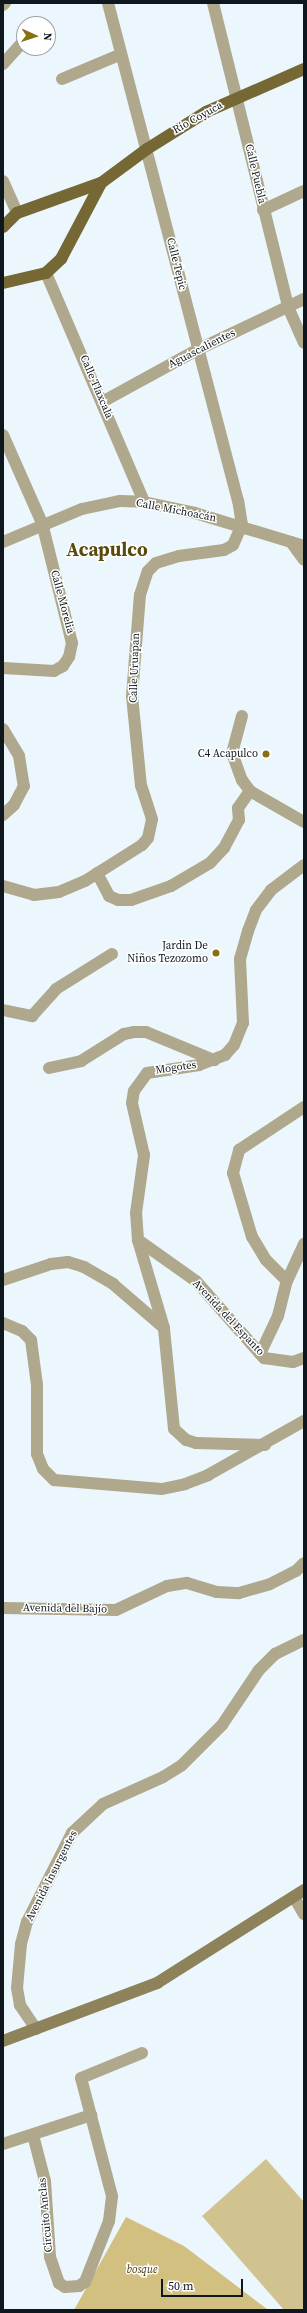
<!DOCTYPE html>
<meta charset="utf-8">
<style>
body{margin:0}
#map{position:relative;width:307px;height:2313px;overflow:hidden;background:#ebf6fd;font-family:"Source Serif 4",serif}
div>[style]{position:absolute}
.green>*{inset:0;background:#d1c38f}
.forest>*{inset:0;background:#d2c080}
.minor>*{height:12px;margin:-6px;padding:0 6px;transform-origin:6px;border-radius:6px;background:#afa88d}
.tertiary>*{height:12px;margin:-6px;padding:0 6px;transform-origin:6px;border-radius:6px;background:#afa88d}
.secondary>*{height:12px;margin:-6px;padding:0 6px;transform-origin:6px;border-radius:6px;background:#8d825a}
.primary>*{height:12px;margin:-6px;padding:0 6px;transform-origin:6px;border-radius:6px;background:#766835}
.dots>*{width:11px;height:11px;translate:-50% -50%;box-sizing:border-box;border:2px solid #fff;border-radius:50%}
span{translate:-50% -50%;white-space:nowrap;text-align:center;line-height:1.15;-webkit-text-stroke:3px #fff;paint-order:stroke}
.street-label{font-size:11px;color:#0d171d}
.poi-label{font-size:11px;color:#0d171d}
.right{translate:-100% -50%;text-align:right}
.park-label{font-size:11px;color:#443802;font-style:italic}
.town-label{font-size:19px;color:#5a4b0c;font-weight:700}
.frame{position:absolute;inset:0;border:4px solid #0d171d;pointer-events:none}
.north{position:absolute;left:16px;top:16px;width:40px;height:40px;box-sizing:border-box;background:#fff;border:1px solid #9ea2a5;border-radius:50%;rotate:93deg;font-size:11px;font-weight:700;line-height:16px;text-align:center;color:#0d171d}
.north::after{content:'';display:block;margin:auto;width:14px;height:18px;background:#867011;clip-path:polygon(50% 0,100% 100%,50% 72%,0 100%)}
.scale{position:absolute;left:161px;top:2279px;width:82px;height:18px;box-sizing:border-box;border:2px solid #0d171d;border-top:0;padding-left:5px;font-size:12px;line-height:14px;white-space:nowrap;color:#0d171d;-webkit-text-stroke:3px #fff;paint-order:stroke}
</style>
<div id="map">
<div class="green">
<div style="clip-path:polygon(266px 2159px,304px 2202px,304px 2310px,284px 2310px,202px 2216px)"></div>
</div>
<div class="forest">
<div style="clip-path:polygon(126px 2217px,184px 2246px,267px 2309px,74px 2310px)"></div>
</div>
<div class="minor">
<div style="left:213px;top:3px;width:313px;rotate:76.1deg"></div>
<div style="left:288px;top:307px;width:39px;rotate:66deg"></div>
<div style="left:3px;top:5px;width:3px;rotate:-45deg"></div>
<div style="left:3px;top:64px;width:31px;rotate:-48deg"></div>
<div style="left:62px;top:79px;width:62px;rotate:-22.8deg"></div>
<div style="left:3px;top:181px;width:35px;rotate:66deg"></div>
<div style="left:263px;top:210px;width:45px;rotate:-24.9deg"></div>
<div style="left:46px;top:273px;width:249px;rotate:66.8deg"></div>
<div style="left:102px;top:402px;width:108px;rotate:-28.7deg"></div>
<div style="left:197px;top:350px;width:119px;rotate:-25.5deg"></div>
<div style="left:3px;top:435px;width:96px;rotate:66.1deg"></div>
<div style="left:42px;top:523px;width:124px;rotate:76deg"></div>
<div style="left:72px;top:643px;width:14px;rotate:102deg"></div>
<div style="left:69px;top:657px;width:11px;rotate:124deg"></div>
<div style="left:63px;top:666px;width:10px;rotate:151deg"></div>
<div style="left:54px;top:671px;width:51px;rotate:-176.6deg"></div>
<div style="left:291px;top:542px;width:22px;rotate:54deg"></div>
<div style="left:242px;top:716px;width:38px;rotate:105deg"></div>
<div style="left:232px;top:753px;width:29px;rotate:70deg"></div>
<div style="left:242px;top:780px;width:14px;rotate:54deg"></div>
<div style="left:250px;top:791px;width:62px;rotate:29.9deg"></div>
<div style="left:3px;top:729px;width:31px;rotate:59deg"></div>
<div style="left:19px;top:756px;width:30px;rotate:81deg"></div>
<div style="left:24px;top:786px;width:21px;rotate:118deg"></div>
<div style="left:14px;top:805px;width:15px;rotate:138deg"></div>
<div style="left:97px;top:873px;width:26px;rotate:62deg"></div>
<div style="left:109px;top:896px;width:10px;rotate:24deg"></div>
<div style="left:118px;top:900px;width:13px"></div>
<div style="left:131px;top:900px;width:42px;rotate:-19.3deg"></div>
<div style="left:171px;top:886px;width:45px;rotate:-30.5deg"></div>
<div style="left:210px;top:863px;width:21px;rotate:-47deg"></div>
<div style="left:224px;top:848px;width:32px;rotate:-62deg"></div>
<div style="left:239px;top:820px;width:12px;rotate:-95deg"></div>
<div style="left:238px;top:808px;width:21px;rotate:-55deg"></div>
<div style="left:3px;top:886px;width:32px;rotate:16deg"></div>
<div style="left:34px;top:895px;width:25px;rotate:-7deg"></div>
<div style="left:59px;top:892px;width:28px;rotate:-23deg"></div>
<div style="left:85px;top:881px;width:67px;rotate:-32.3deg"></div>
<div style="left:142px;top:845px;width:9px;rotate:-49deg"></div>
<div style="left:148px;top:838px;width:19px;rotate:-78deg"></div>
<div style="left:152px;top:819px;width:35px;rotate:-108deg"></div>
<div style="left:141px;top:786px;width:90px;rotate:-95.7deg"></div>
<div style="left:132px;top:696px;width:101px;rotate:-85.5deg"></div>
<div style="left:140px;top:595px;width:25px;rotate:-72deg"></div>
<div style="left:148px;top:571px;width:11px;rotate:-45deg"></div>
<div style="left:156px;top:563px;width:24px;rotate:-17deg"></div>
<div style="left:179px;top:556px;width:45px;rotate:-7.6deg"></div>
<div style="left:224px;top:550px;width:10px;rotate:-29deg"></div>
<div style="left:233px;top:545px;width:22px;rotate:-66deg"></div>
<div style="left:242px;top:525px;width:24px;rotate:-99deg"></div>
<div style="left:238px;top:501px;width:515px;rotate:-104.63deg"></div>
<div style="left:3px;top:1010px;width:30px;rotate:12deg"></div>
<div style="left:32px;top:1016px;width:36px;rotate:-48deg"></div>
<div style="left:56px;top:989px;width:66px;rotate:-32deg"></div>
<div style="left:49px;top:1068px;width:33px;rotate:-12deg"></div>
<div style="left:81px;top:1061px;width:51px;rotate:-32.1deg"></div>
<div style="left:124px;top:1034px;width:10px;rotate:-11deg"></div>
<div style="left:134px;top:1032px;width:12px"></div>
<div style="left:146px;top:1032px;width:74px;rotate:22.4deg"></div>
<div style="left:138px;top:1240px;width:71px;rotate:35.3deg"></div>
<div style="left:196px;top:1281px;width:103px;rotate:48.6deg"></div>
<div style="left:264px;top:1358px;width:29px;rotate:8deg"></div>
<div style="left:293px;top:1362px;width:12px;rotate:-20deg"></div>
<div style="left:3px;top:1280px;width:51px;rotate:-18.4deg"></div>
<div style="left:51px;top:1264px;width:17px;rotate:-7deg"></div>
<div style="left:68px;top:1262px;width:17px;rotate:17deg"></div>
<div style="left:84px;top:1267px;width:34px;rotate:30deg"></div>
<div style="left:113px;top:1284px;width:67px;rotate:40.8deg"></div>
<div style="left:287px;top:1281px;width:30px;rotate:-135deg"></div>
<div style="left:266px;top:1260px;width:27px;rotate:-121deg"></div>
<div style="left:252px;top:1237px;width:67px;rotate:-106.5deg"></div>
<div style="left:233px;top:1173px;width:24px;rotate:-75deg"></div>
<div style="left:239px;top:1150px;width:78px;rotate:-33.5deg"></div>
<div style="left:3px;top:1323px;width:21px;rotate:23deg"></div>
<div style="left:22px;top:1331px;width:13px;rotate:45deg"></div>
<div style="left:31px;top:1340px;width:45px;rotate:82.4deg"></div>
<div style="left:37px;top:1385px;width:69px;rotate:90deg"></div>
<div style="left:37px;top:1454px;width:16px;rotate:68deg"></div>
<div style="left:43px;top:1469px;width:16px;rotate:45deg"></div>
<div style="left:54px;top:1480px;width:108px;rotate:4.8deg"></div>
<div style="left:162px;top:1489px;width:24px;rotate:-12deg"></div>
<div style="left:185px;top:1484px;width:25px;rotate:-21deg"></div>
<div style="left:208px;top:1475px;width:110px;rotate:-29.4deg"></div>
<div style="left:260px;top:1354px;width:42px;rotate:-64.7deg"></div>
<div style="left:278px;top:1316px;width:36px;rotate:-76deg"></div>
<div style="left:287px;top:1281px;width:41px;rotate:-65.3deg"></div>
<div style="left:265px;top:1445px;width:69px;rotate:-178.3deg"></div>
<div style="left:196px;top:1443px;width:10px;rotate:-163deg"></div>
<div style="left:186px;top:1440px;width:16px;rotate:-137deg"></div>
<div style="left:174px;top:1429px;width:101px;rotate:-95.7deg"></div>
<div style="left:164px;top:1328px;width:92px;rotate:-106.5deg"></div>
<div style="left:138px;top:1240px;width:27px;rotate:-94deg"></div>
<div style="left:136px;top:1213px;width:59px;rotate:-82.1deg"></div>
<div style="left:144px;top:1155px;width:53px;rotate:-103deg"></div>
<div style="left:132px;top:1103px;width:12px;rotate:-81deg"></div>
<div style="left:134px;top:1091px;width:22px;rotate:-54deg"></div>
<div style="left:147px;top:1073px;width:53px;rotate:-8.7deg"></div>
<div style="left:199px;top:1065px;width:28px;rotate:-21deg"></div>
<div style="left:225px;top:1055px;width:13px;rotate:-48deg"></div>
<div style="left:234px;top:1045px;width:24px;rotate:-68deg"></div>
<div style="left:243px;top:1023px;width:64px;rotate:-92.7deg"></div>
<div style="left:240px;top:959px;width:29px;rotate:-74deg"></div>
<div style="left:248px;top:931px;width:22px;rotate:-69deg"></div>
<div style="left:256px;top:910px;width:25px;rotate:-53deg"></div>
<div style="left:271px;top:890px;width:41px;rotate:-37.1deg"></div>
<div style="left:3px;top:1608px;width:113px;rotate:1deg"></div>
<div style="left:116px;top:1610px;width:56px;rotate:-25.2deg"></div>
<div style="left:167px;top:1586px;width:20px;rotate:-9deg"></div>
<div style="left:187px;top:1583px;width:31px;rotate:17deg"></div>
<div style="left:217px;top:1592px;width:22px;rotate:3deg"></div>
<div style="left:239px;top:1593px;width:32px;rotate:-16deg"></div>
<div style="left:270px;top:1584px;width:29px;rotate:-27deg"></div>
<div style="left:296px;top:1571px;width:11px;rotate:-45deg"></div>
<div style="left:294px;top:1897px;width:20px;rotate:60deg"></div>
<div style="left:36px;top:2029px;width:29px;rotate:-124deg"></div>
<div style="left:20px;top:2005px;width:17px;rotate:-100deg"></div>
<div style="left:17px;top:1988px;width:44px;rotate:-84.8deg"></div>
<div style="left:21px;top:1944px;width:23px;rotate:-75deg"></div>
<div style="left:27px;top:1922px;width:100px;rotate:-63.2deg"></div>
<div style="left:72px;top:1833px;width:42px;rotate:-43.1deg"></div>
<div style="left:103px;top:1804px;width:66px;rotate:-24.2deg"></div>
<div style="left:163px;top:1777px;width:22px;rotate:-32deg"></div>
<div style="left:182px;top:1765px;width:57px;rotate:-45deg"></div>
<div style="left:222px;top:1725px;width:66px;rotate:-56.1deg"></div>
<div style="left:259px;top:1670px;width:23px;rotate:-45deg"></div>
<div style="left:275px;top:1654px;width:32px;rotate:-26deg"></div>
<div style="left:33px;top:2135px;width:48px;rotate:75.4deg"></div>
<div style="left:45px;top:2181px;width:76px;rotate:86.2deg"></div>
<div style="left:50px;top:2257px;width:28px;rotate:71deg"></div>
<div style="left:59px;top:2283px;width:7px;rotate:34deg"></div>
<div style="left:65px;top:2287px;width:14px;rotate:-4deg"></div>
<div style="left:79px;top:2286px;width:7px;rotate:-34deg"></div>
<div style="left:85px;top:2282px;width:66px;rotate:-68.5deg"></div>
<div style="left:109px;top:2221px;width:25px;rotate:-83deg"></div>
<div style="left:112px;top:2196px;width:122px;rotate:-104.7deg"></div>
<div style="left:81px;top:2078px;width:66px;rotate:-22.3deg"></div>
<div style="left:3px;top:2144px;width:93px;rotate:-18.2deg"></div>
</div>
<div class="tertiary">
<div style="left:3px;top:542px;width:86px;rotate:-22.7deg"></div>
<div style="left:82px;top:509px;width:39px;rotate:-12deg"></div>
<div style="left:120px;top:501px;width:24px;rotate:2deg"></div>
<div style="left:144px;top:502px;width:52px;rotate:12.2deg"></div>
<div style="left:195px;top:513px;width:114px;rotate:16.8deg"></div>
</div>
<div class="secondary">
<div style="left:3px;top:2041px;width:165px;rotate:-20.6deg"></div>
<div style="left:157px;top:1983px;width:174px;rotate:-32.3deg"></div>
</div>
<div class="primary">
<div style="left:3px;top:227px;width:20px;rotate:-45deg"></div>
<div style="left:17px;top:213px;width:89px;rotate:-19.7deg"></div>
<div style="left:101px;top:183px;width:57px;rotate:-36.5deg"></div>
<div style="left:147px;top:149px;width:70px;rotate:-32.1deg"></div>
<div style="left:206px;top:112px;width:107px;rotate:-23.7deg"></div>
<div style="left:3px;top:283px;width:44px;rotate:-13.1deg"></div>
<div style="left:46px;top:273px;width:21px;rotate:-43deg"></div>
<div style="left:61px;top:259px;width:86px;rotate:-62.2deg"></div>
</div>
<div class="dots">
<div style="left:266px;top:754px;background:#867011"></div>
<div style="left:216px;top:953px;background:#867011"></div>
</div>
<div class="street-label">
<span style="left:198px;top:118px;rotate:-29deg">Río Coyuca</span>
<span style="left:255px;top:174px;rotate:77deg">Calle Puebla</span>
<span style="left:176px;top:264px;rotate:76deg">Calle Tepic</span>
<span style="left:202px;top:349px;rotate:-27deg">Aguascalientes</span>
<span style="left:96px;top:387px;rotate:67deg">Calle Tlaxcala</span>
<span style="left:176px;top:511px;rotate:11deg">Calle Michoacán</span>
<span style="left:62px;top:602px;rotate:75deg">Calle Morelia</span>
<span style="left:135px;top:668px;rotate:-88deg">Calle Uruapan</span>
<span style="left:176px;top:1068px;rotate:-8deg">Mogotes</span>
<span style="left:228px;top:1318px;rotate:47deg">Avenida del Espanto</span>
<span style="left:65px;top:1609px;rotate:1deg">Avenida del Bajío</span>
<span style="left:52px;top:1876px;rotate:-63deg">Avenida Insurgentes</span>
<span style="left:46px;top:2215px;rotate:-95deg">Circuito Anclas</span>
</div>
<div class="poi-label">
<span class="right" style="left:258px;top:754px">C4 Acapulco</span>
<span class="right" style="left:208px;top:953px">Jardin De<br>Niños Tezozomo</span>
</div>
<div class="park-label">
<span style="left:142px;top:2270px">bosque</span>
</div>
<div class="town-label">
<span style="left:107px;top:550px">Acapulco</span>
</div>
<div class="frame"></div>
<div class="north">N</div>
<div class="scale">50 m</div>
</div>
